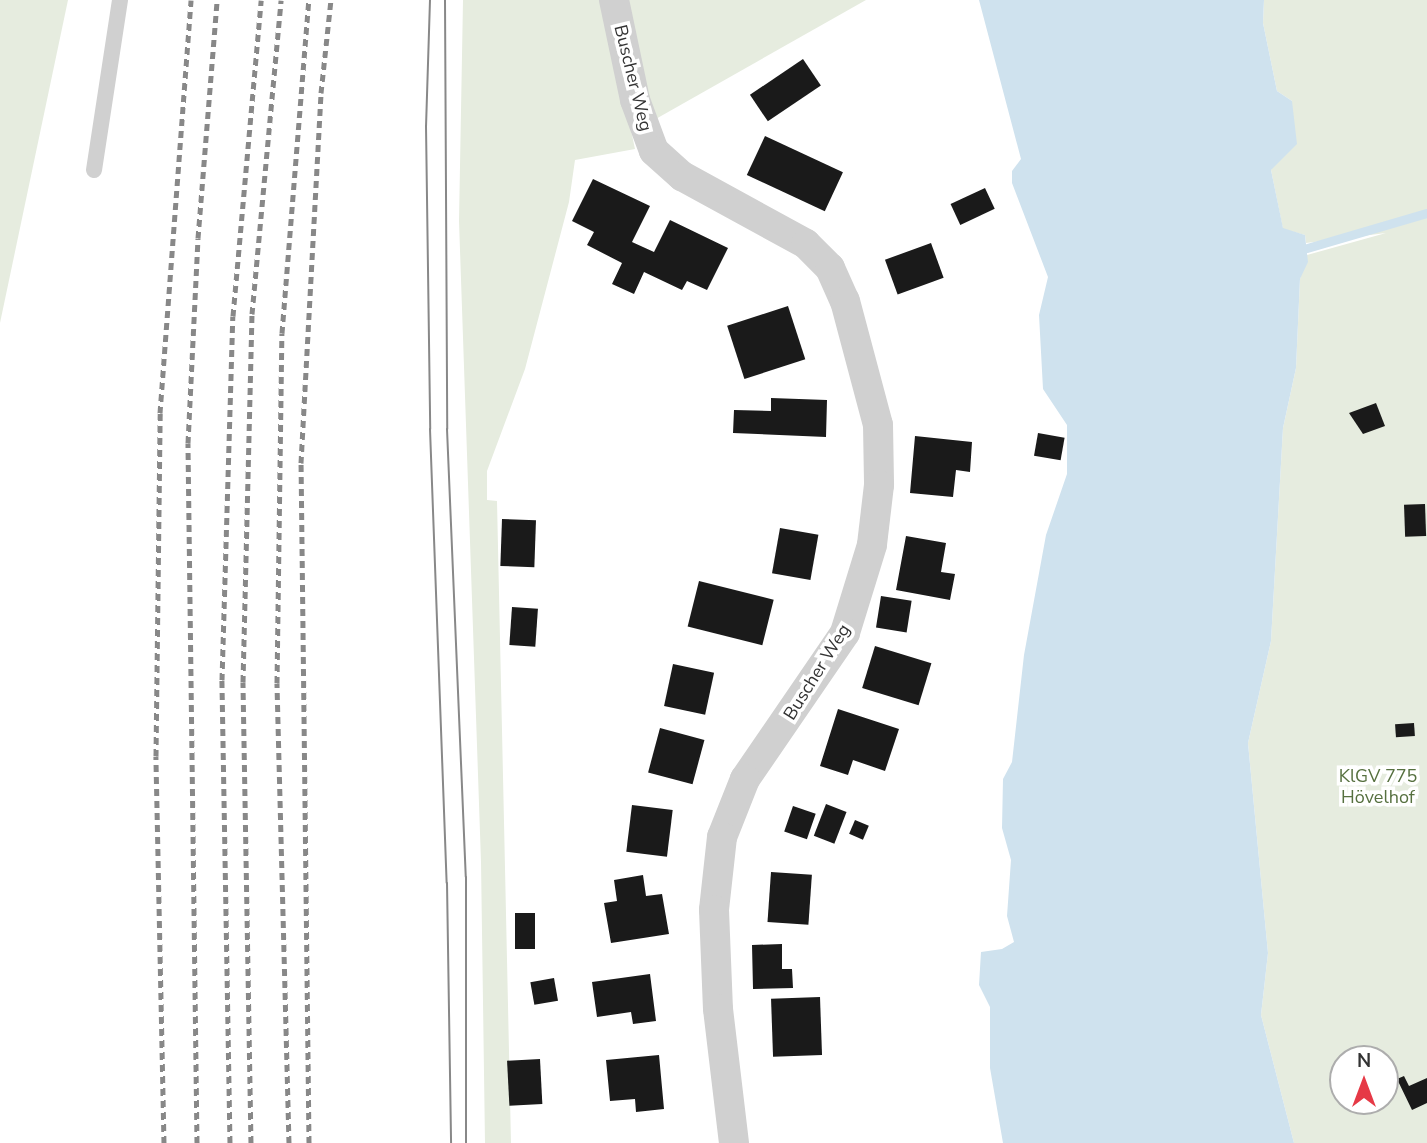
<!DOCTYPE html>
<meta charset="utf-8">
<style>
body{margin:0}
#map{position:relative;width:1427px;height:1143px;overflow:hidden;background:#fff;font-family:"Nunito Sans",sans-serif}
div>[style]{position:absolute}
.green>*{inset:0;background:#e6ecdf}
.water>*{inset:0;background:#cfe2ee}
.stream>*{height:9px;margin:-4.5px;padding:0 4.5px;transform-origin:4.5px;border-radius:4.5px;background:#cfe2ee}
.building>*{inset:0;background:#1a1a1a;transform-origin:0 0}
.service>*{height:16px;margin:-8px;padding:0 8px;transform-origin:8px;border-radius:8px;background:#d0d0d0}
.minor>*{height:30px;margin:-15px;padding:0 15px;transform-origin:15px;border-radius:15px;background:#d0d0d0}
.tram>*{height:2px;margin:-1px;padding:0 1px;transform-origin:1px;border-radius:1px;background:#888}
.rail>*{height:5px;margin-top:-2.5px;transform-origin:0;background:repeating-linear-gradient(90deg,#888 0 7px,transparent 0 12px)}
span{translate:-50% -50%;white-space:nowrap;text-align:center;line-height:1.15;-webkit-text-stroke:7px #fff;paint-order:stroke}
.street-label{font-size:18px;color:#333}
.park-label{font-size:18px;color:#56703f}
.north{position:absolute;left:1329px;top:1045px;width:70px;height:70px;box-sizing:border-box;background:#fff;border:2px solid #adadad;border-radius:50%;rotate:0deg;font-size:19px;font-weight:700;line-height:28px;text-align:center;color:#333}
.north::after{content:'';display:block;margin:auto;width:24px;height:32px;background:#e63946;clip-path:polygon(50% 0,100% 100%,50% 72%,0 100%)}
</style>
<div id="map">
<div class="green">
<div style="clip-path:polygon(0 0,68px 0,0 323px)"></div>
<div style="clip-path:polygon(463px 0,603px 0,635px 149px,575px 160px,569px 202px,525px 369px,487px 471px,487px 500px,497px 501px,511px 1143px,485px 1143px,481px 862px,459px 221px)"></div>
<div style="clip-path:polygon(626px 0,866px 0,654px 120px)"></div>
<div style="clip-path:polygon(evenodd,1264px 0,1427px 0,1427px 1143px,1294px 1143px,1261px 1015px,1268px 953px,1248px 743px,1271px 641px,1283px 428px,1296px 368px,1300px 279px,1307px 255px,1386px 233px,1306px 243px,1305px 235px,1283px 229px,1271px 170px,1292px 101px,1277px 91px,1263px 23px,1264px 0,1343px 1059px,1385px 1059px,1385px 1101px,1343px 1101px,1343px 1059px)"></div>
</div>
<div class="water">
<div style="clip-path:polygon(979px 0,1264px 0,1263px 23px,1277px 91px,1292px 101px,1297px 144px,1271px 170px,1283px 228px,1305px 235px,1308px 262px,1300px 279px,1296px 368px,1283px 428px,1271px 641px,1248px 743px,1268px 953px,1261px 1015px,1294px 1143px,1003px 1143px,990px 1068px,990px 1007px,979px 985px,981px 952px,1002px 949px,1014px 942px,1007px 916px,1011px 860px,1002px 828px,1003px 779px,1012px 762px,1024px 655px,1046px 535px,1067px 474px,1067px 425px,1043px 389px,1039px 315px,1048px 277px,1012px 183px,1012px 171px,1021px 159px)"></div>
</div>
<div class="stream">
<div style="left:1307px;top:248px;width:125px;rotate:-16.3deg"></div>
</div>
<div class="building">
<div style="left:803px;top:59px;width:32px;height:64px;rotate:56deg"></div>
<div style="left:765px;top:136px;width:86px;height:43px;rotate:25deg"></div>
<div style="clip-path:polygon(593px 179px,650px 206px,632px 242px,654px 252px,670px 220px,728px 248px,707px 290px,687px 281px,682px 290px,644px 272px,634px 294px,612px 284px,622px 263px,587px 245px,594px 232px,572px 221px)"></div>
<div style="left:985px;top:188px;width:23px;height:38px;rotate:65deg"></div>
<div style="left:931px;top:243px;width:37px;height:49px;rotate:70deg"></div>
<div style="left:788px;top:306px;width:56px;height:64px;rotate:72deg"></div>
<div style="clip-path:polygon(771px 398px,827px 400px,826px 437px,733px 433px,734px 410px,771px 411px)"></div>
<div style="clip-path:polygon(1376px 403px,1385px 426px,1363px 434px,1349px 413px)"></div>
<div style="left:1038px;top:433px;width:27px;height:23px;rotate:10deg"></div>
<div style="clip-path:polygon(915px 436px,972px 442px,970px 472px,956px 470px,953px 497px,910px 493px)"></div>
<div style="left:1425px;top:504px;width:32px;height:21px;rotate:88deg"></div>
<div style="left:502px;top:519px;width:34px;height:47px;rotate:2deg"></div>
<div style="left:780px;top:528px;width:39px;height:46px;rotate:10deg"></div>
<div style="clip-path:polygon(906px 536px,946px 543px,941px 572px,955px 574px,950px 600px,896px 590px)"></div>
<div style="left:699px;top:581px;width:77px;height:47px;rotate:14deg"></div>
<div style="left:881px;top:596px;width:31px;height:32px;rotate:9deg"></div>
<div style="left:512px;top:607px;width:26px;height:38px;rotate:4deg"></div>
<div style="left:875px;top:646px;width:59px;height:44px;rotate:17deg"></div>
<div style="left:673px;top:664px;width:42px;height:43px;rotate:12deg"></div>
<div style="clip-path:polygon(838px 709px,899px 729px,885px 771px,853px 760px,848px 775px,820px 766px)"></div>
<div style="left:1414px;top:723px;width:13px;height:19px;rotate:86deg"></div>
<div style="left:660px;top:728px;width:46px;height:46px;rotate:15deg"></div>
<div style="left:826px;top:804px;width:22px;height:34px;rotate:21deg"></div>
<div style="left:632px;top:805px;width:41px;height:47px;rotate:7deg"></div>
<div style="left:793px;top:806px;width:24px;height:27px;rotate:19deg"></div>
<div style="left:855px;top:820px;width:15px;height:15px;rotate:23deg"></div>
<div style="left:771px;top:872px;width:41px;height:50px;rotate:4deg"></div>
<div style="clip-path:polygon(643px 875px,646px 896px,662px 894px,669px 934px,611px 943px,604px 903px,617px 901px,614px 880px)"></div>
<div style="left:515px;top:913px;width:20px;height:36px"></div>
<div style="clip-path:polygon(782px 944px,782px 969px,792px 969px,793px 988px,753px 989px,752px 945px)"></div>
<div style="clip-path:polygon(650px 974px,656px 1021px,633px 1024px,631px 1012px,597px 1017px,592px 982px)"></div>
<div style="left:554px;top:978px;width:23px;height:24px;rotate:80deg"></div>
<div style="left:820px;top:997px;width:58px;height:49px;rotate:88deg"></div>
<div style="clip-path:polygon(659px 1055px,664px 1109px,636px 1112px,635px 1099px,610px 1101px,606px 1060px)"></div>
<div style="left:540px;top:1059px;width:45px;height:33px;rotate:87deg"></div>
<div style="clip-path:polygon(1404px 1076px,1409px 1086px,1427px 1078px,1427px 1103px,1412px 1110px,1397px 1079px)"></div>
</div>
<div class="service">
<div style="left:94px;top:170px;width:172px;rotate:-81.3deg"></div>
</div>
<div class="minor">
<div style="left:614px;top:0;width:102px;rotate:78.1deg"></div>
<div style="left:635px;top:100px;width:54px;rotate:69.6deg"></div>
<div style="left:654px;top:151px;width:38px;rotate:42deg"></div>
<div style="left:682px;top:176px;width:141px;rotate:28.7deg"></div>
<div style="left:806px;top:244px;width:34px;rotate:45deg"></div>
<div style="left:830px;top:268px;width:36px;rotate:66deg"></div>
<div style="left:845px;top:301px;width:128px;rotate:75.1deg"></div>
<div style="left:878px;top:425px;width:60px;rotate:89deg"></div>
<div style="left:879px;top:485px;width:60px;rotate:96.7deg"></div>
<div style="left:872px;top:545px;width:92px;rotate:107.1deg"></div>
<div style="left:845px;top:633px;width:177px;rotate:124.4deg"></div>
<div style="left:745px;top:779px;width:62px;rotate:111.6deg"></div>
<div style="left:722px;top:837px;width:73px;rotate:96.3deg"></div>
<div style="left:714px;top:910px;width:99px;rotate:87.7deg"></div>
<div style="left:718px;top:1009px;width:135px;rotate:83.2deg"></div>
</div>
<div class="tram">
<div style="left:430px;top:0;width:126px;rotate:91.8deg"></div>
<div style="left:426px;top:126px;width:303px;rotate:89.2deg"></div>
<div style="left:430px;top:429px;width:454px;rotate:87.9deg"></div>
<div style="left:447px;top:883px;width:260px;rotate:89.1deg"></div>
<div style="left:445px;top:0;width:429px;rotate:89.7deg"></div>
<div style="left:447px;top:429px;width:448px;rotate:87.6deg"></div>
<div style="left:466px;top:877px;width:266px;rotate:90deg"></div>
</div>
<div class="rail">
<div style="left:164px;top:1143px;width:387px;rotate:-91.2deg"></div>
<div style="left:156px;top:756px;width:343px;rotate:-89.3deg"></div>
<div style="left:160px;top:413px;width:414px;rotate:-85.7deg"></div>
<div style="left:197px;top:1143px;width:700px;rotate:-90.74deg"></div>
<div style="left:188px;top:443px;width:205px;rotate:-87.2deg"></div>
<div style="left:198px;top:238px;width:239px;rotate:-85.4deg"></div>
<div style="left:230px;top:1143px;width:463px;rotate:-91deg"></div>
<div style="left:222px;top:680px;width:364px;rotate:-88.3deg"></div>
<div style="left:233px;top:316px;width:317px;rotate:-84.9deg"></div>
<div style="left:251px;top:1143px;width:461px;rotate:-91deg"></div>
<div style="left:243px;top:682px;width:368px;rotate:-88.6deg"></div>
<div style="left:252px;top:314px;width:315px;rotate:-84.7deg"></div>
<div style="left:289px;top:1143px;width:460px;rotate:-91.5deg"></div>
<div style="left:277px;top:683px;width:350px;rotate:-89.2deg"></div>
<div style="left:282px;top:333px;width:334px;rotate:-85.4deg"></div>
<div style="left:309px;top:1143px;width:680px;rotate:-90.67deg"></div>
<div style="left:301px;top:463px;width:371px;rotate:-86.9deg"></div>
<div style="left:321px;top:93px;width:94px;rotate:-83.9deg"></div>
</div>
<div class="street-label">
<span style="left:633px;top:78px;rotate:76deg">Buscher Weg</span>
<span style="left:817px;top:672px;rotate:-58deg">Buscher Weg</span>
</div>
<div class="park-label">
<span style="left:1378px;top:787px">KlGV 775<br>Hövelhof</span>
</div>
<div class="north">N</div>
</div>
